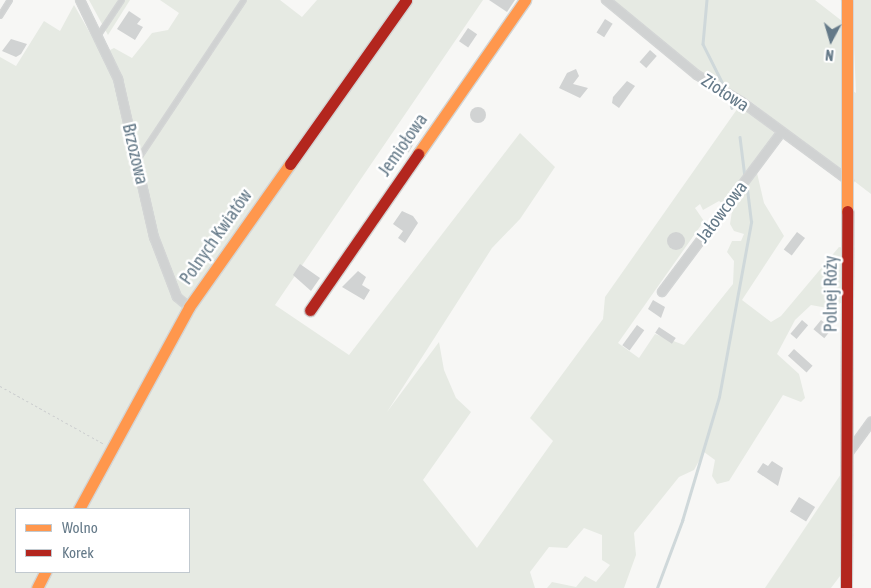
<!DOCTYPE html>
<meta charset="utf-8">
<style>
body{margin:0}
#map{position:relative;width:871px;height:588px;overflow:hidden;background:#f7f7f5;font-family:"Asap Condensed",sans-serif}
div>[style]{position:absolute}
.green>*{inset:0;background:#e6eae3}
.stream>*{height:2.5px;margin:-1.25px;padding:0 1.25px;transform-origin:1.25px;border-radius:1.25px;background:#cfd8da}
.building>*{inset:0;background:#d1d3d3;transform-origin:0 0}
.round{border-radius:50%}
.path>*{height:1px;margin-top:-0.5px;transform-origin:0;background:repeating-linear-gradient(90deg,#cccecf 0 2.5px,transparent 0 5px)}
.roads{filter:drop-shadow(1px 0 #d3d5d5) drop-shadow(-1px 0 #d3d5d5) drop-shadow(0 1px #d3d5d5) drop-shadow(0 -1px #d3d5d5)}
.lane>*{height:4px;margin:-2px;padding:0 2px;transform-origin:2px;border-radius:2px;background:#d0d2d2}
.street>*{height:8px;margin:-4px;padding:0 4px;transform-origin:4px;border-radius:4px;background:#d0d2d2}
.slow>*{height:11px;margin:-5.5px;padding:0 5.5px;transform-origin:5.5px;border-radius:5.5px;background:#ff974d}
.jam>*{height:11px;margin:-5.5px;padding:0 5.5px;transform-origin:5.5px;border-radius:5.5px;background:#b3261e}
span{translate:-50% -50%;white-space:nowrap;text-align:center;line-height:1.15;-webkit-text-stroke:5px #fff;paint-order:stroke}
.street-label{font-size:18px;color:#647988}
.legend{position:absolute;left:15px;top:508px;width:175px;height:65px;box-sizing:border-box;background:#fff;border:1px solid #c1c9cf;margin:0;padding:6px 9px;list-style:none;font-size:15px;color:#647988}
.legend li{display:flex;align-items:center;gap:10px;height:25px}
.legend b{width:25px;border:1px solid #c1c9cf}
.north{position:absolute;left:806px;top:15px;width:50px;height:50px;-webkit-text-stroke:4px #fff;paint-order:stroke;rotate:186deg;font-size:14px;font-weight:700;line-height:20px;text-align:center;color:#647988}
.north::after{content:'';display:block;margin:auto;width:18px;height:22px;background:#647988;clip-path:polygon(50% 0,100% 100%,50% 72%,0 100%)}
</style>
<div id="map">
<div class="green">
<div style="clip-path:polygon(89px 0,130px 0,108px 35px)"></div>
<div style="clip-path:polygon(evenodd,160px 0,280px 0,302px 17px,317px 0,483px 0,275px 305px,349px 355px,520px 133px,555px 167px,520px 219px,492px 248px,387px 412px,439px 342px,444px 370px,456px 398px,471px 412px,423px 480px,477px 548px,553px 441px,530px 418px,603px 319px,605px 297px,740px 105px,776px 134px,754px 160px,764px 203px,784px 236px,742px 300px,771px 322px,781px 316px,839px 247px,845px 248px,842px 302px,833px 309px,811px 305px,795px 320px,777px 354px,799px 374px,805px 398px,801px 402px,783px 395px,729px 481px,717px 484px,712px 476px,715px 460px,704px 452px,694px 470px,679px 477px,634px 533px,636px 555px,624px 588px,547px 588px,552px 582px,576px 587px,585px 576px,596px 582px,610px 565px,602px 560px,602px 535px,584px 528px,567px 548px,549px 547px,530px 572px,535px 588px,0 588px,0 57px,16px 66px,44px 21px,60px 31px,74px 5px,102px 54px,114px 48px,132px 58px,152px 33px,168px 30px,179px 13px,160px 0,719px 201px,732px 211px,730px 224px,734px 231px,744px 234px,741px 241px,732px 241px,727px 252px,734px 261px,733px 284px,684px 345px,655px 334px,639px 358px,618px 343px,704px 221px,695px 208px,700px 204px,703px 210px,719px 201px,160px 0,16px 509px,189px 509px,189px 572px,16px 572px,16px 509px)"></div>
<div style="clip-path:polygon(615px 0,815px 0,842px 21px,843px 85px,856px 93px,852px 0,871px 0,871px 194px,746px 98px,701px 73px,613px 3px)"></div>
<div style="clip-path:polygon(843px 471px,840px 576px,831px 588px,765px 588px)"></div>
</div>
<div class="stream">
<div style="left:707px;top:0;width:44px;rotate:95.2deg"></div>
<div style="left:703px;top:44px;width:49px;rotate:63.4deg"></div>
<div style="left:730px;top:101px;width:7px;rotate:74deg"></div>
<div style="left:740px;top:137px;width:40px;rotate:82.9deg"></div>
<div style="left:657px;top:588px;width:72px;rotate:-69.5deg"></div>
<div style="left:682px;top:521px;width:129px;rotate:-73.4deg"></div>
<div style="left:719px;top:397px;width:178px;rotate:-79.6deg"></div>
<div style="left:751px;top:222px;width:38px;rotate:-97deg"></div>
</div>
<div class="building">
<div style="clip-path:polygon(489px 0,515px 0,507px 12px)"></div>
<div style="clip-path:polygon(129px 11px,141px 19px,137px 24px,143px 27px,135px 40px,117px 29px)"></div>
<div style="left:605px;top:19px;width:9px;height:16px;rotate:32deg"></div>
<div style="left:468px;top:28px;width:11px;height:16px;rotate:34deg"></div>
<div style="clip-path:polygon(11px 39px,27px 44px,21px 54px,16px 57px,2px 51px)"></div>
<div style="left:650px;top:50px;width:9px;height:16px;rotate:41deg"></div>
<div style="clip-path:polygon(576px 69px,579px 76px,573px 84px,588px 88px,580px 98px,559px 88px,567px 73px)"></div>
<div style="clip-path:polygon(627px 81px,635px 86px,619px 108px,612px 103px,613px 97px)"></div>
<div class="round" style="left:470px;top:107px;width:16px;height:16px"></div>
<div style="left:402px;top:136px;width:14px;height:11px;rotate:30deg"></div>
<div style="clip-path:polygon(402px 211px,413px 216px,418px 223px,405px 243px,398px 238px,403px 231px,393px 224px)"></div>
<div class="round" style="left:667px;top:232px;width:18px;height:18px"></div>
<div style="left:797px;top:232px;width:10px;height:22px;rotate:37deg"></div>
<div style="clip-path:polygon(300px 264px,320px 278px,311px 291px,293px 275px)"></div>
<div style="clip-path:polygon(358px 271px,366px 277px,362px 285px,370px 290px,364px 300px,342px 287px)"></div>
<div style="clip-path:polygon(653px 300px,665px 307px,661px 318px,648px 309px)"></div>
<div style="left:802px;top:320px;width:8px;height:18px;rotate:40deg"></div>
<div style="left:821px;top:320px;width:14px;height:12px;rotate:39deg"></div>
<div style="left:637px;top:325px;width:9px;height:25px;rotate:36deg"></div>
<div style="left:659px;top:327px;width:20px;height:7px;rotate:33deg"></div>
<div style="left:794px;top:349px;width:25px;height:9px;rotate:42deg"></div>
<div style="clip-path:polygon(772px 461px,783px 468px,778px 486px,757px 472px,763px 463px,768px 466px)"></div>
<div style="left:799px;top:497px;width:19px;height:17px;rotate:32deg"></div>
</div>
<div class="path">
<div style="left:0;top:386px;width:119px;rotate:29.1deg"></div>
</div>
<div class="roads">
<div class="lane">
<div style="left:0;top:16px;width:19px;rotate:-58deg"></div>
<div style="left:98px;top:36px;width:43px;rotate:-56.3deg"></div>
<div style="left:137px;top:161px;width:193px;rotate:-56.4deg"></div>
</div>
<div class="street">
<div style="left:80px;top:0;width:88px;rotate:64.3deg"></div>
<div style="left:118px;top:79px;width:162px;rotate:77.2deg"></div>
<div style="left:154px;top:237px;width:64px;rotate:69deg"></div>
<div style="left:177px;top:297px;width:16px;rotate:40deg"></div>
<div style="left:606px;top:0;width:118px;rotate:39.5deg"></div>
<div style="left:697px;top:75px;width:52px;rotate:31deg"></div>
<div style="left:742px;top:102px;width:133px;rotate:36.4deg"></div>
<div style="left:662px;top:292px;width:199px;rotate:-53.2deg"></div>
<div style="left:847px;top:455px;width:41px;rotate:-54deg"></div>
</div>
<div class="slow">
<div style="left:418px;top:154px;width:188px;rotate:-55.2deg"></div>
<div style="left:847px;top:211px;width:211px;rotate:-90deg"></div>
<div style="left:79px;top:509px;width:230px;rotate:-61.4deg"></div>
<div style="left:189px;top:307px;width:175px;rotate:-54.8deg"></div>
<div style="left:37px;top:588px;width:18px;rotate:-63deg"></div>
</div>
<div class="jam">
<div style="left:290px;top:164px;width:201px;rotate:-54.7deg"></div>
<div style="left:310px;top:310px;width:190px;rotate:-55.3deg"></div>
<div style="left:846px;top:588px;width:377px;rotate:-89.8deg"></div>
</div>
</div>
<div class="street-label">
<span style="left:725px;top:93px;rotate:33deg">Ziołowa</span>
<span style="left:403px;top:145px;rotate:-55deg">Jemiołowa</span>
<span style="left:135px;top:154px;rotate:77deg">Brzozowa</span>
<span style="left:722px;top:212px;rotate:-53deg">Jałowcowa</span>
<span style="left:216px;top:237px;rotate:-55deg">Polnych Kwiatów</span>
<span style="left:831px;top:294px;rotate:-90deg">Polnej Róży</span>
</div>
<ul class="legend">
<li><b style="height:6px;background:#ff974d"></b>Wolno</li>
<li><b style="height:6px;background:#b3261e"></b>Korek</li>
</ul>
<div class="north">N</div>
</div>
